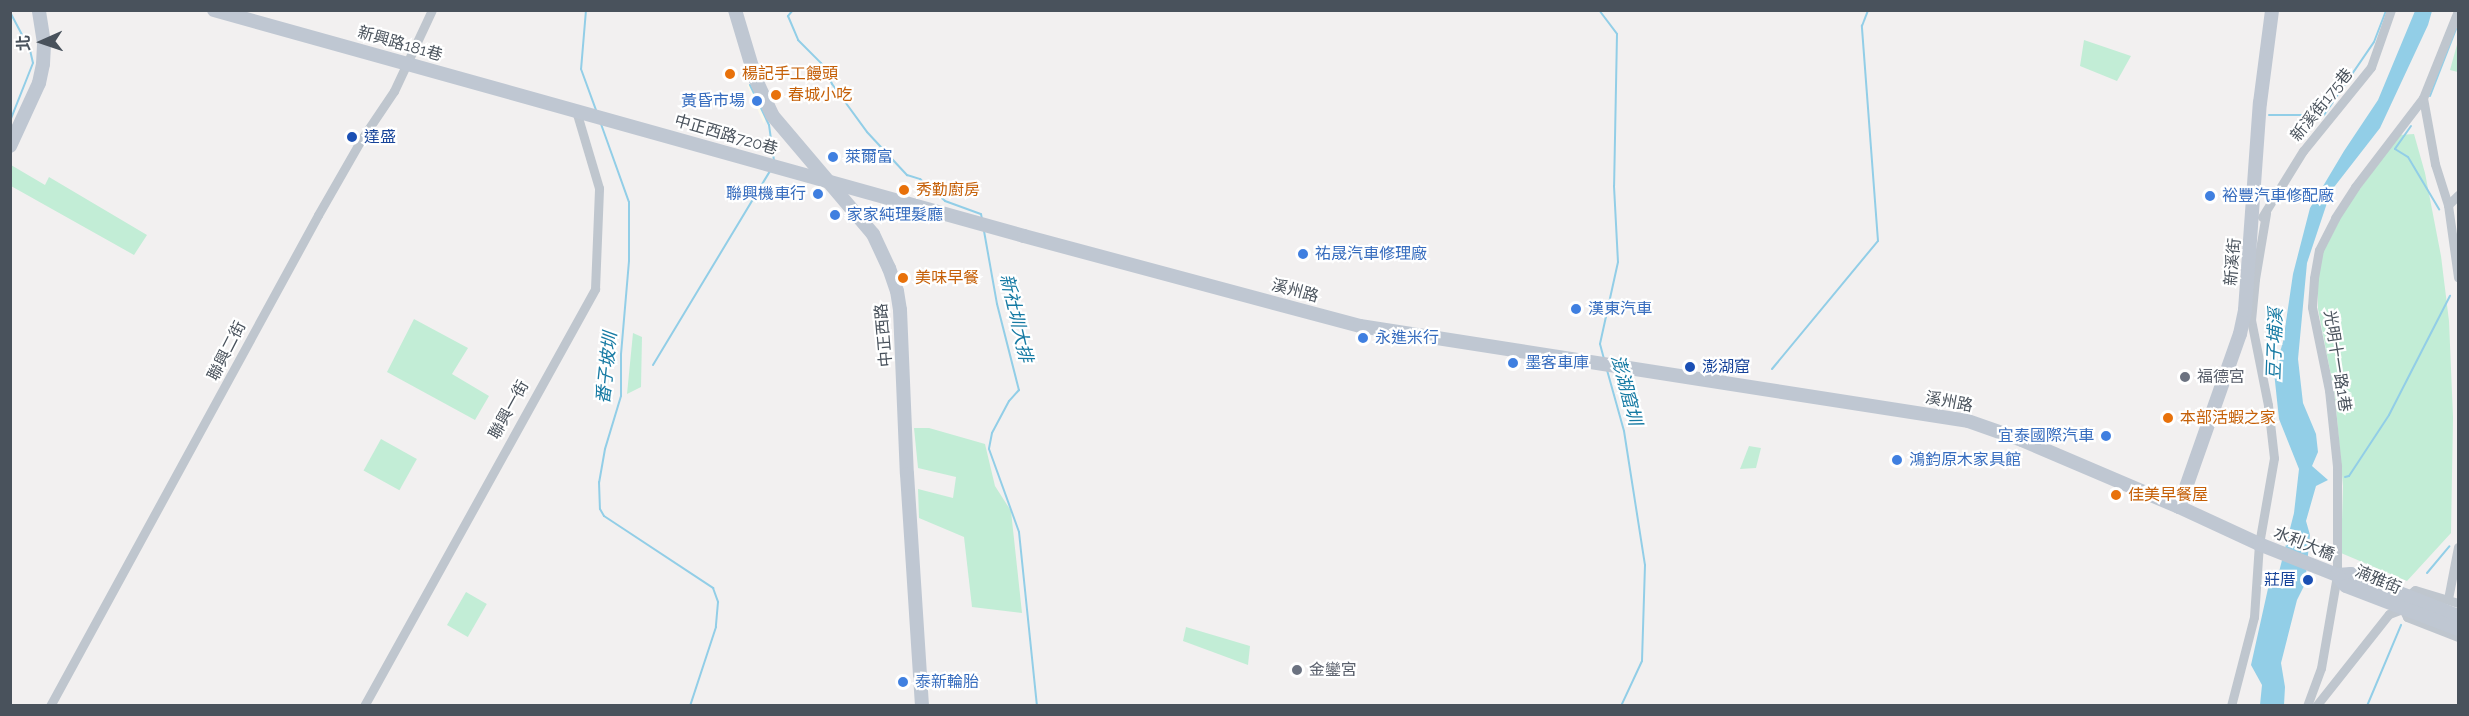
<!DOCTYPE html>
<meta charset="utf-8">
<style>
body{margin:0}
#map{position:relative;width:2469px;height:716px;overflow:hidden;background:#f2f0f0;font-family:Raleway,"Noto Sans TC",sans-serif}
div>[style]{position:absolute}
.commercial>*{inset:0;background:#fbf8ec}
.green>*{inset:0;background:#c2edd6;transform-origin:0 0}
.water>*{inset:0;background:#92cee7}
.stream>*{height:2px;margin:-1px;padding:0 1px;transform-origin:1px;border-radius:1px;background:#92cee7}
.street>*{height:9px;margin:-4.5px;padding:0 4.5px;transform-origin:4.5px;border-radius:4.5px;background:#bfc6ce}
.secondary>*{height:14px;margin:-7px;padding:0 7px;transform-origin:7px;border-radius:7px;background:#bfc7d2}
.dots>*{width:16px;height:16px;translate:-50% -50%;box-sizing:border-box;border:3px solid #fff;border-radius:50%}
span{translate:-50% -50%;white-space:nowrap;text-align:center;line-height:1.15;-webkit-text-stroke:4.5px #fff;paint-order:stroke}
.street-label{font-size:16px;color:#49525c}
.food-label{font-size:16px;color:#c56008}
.left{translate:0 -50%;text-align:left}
.shop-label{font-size:16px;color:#366cbe}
.right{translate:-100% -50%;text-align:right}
.transit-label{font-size:16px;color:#164399}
.worship-label{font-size:16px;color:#5b616d}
.water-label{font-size:18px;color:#167aa3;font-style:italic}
.frame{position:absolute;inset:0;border:12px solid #49525c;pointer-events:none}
.north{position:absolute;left:12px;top:12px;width:60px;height:60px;-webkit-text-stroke:4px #fff;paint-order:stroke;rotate:267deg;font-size:16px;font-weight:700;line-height:24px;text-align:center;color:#49525c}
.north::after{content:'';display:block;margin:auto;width:21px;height:27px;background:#49525c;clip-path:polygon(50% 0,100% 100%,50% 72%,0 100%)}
</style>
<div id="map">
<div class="commercial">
<div style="clip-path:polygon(752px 84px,766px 117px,764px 124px,747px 85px)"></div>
</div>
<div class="green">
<div style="clip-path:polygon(2084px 40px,2131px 56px,2117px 81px,2080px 66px)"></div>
<div style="clip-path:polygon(2458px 41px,2458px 72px,2450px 70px)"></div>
<div style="clip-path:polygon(2414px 134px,2425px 173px,2441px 256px,2449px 321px,2453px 417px,2451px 533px,2407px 581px,2341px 553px,2343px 486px,2335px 396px,2318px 309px,2318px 274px,2322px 254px,2346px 208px,2399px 135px)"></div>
<div style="clip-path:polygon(11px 165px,45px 185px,49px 177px,147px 235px,134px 255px,11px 186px)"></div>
<div style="clip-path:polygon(414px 319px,468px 348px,452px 374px,489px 396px,475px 420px,387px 372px)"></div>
<div style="clip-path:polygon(633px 333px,642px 337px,641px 387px,627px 394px)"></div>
<div style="clip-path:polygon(914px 428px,929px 428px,985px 444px,995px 486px,1011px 511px,1022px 613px,972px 607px,964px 537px,919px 518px,918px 489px,953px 498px,956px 477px,918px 468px)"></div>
<div style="left:381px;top:439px;width:41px;height:36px;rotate:29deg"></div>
<div style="clip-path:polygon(1749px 446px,1761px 448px,1756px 468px,1740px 469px)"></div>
<div style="left:466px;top:592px;width:24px;height:38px;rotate:30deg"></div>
<div style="clip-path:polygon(1186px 627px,1250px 646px,1248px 665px,1183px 641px)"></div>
</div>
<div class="water">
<div style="clip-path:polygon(2415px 11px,2432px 11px,2428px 25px,2380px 128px,2331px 191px,2307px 263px,2298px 359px,2303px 403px,2316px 434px,2318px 452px,2312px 466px,2328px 480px,2316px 486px,2306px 521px,2310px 535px,2305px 584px,2297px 600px,2281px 663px,2285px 687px,2284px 705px,2260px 705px,2262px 685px,2251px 665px,2269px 584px,2279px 572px,2294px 513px,2299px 469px,2279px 419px,2274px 372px,2283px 342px,2293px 274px,2310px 208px,2344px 151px,2378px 100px)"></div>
</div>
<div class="stream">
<div style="left:586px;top:10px;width:59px;rotate:94.8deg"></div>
<div style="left:581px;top:69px;width:44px;rotate:69.9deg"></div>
<div style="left:793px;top:10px;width:8px;rotate:130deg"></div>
<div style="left:788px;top:16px;width:26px;rotate:67deg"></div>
<div style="left:798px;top:40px;width:33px;rotate:45deg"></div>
<div style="left:821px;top:63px;width:24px;rotate:62deg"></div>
<div style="left:832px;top:84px;width:59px;rotate:53.9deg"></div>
<div style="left:867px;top:132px;width:59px;rotate:47.1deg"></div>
<div style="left:907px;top:175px;width:14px;rotate:17deg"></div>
<div style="left:920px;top:179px;width:33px;rotate:41deg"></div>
<div style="left:945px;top:201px;width:38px;rotate:20deg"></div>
<div style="left:981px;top:214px;width:5px;rotate:79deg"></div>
<div style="left:1599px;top:10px;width:30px;rotate:53deg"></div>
<div style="left:1617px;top:34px;width:152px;rotate:91.1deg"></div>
<div style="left:1614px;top:186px;width:76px;rotate:87deg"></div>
<div style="left:1618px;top:262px;width:84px;rotate:102.4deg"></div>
<div style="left:1600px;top:344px;width:16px;rotate:75deg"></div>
<div style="left:10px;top:12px;width:43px;rotate:62.2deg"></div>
<div style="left:30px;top:50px;width:13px;rotate:77deg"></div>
<div style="left:33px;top:63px;width:62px;rotate:111.6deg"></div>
<div style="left:750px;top:85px;width:44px;rotate:64.6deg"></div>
<div style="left:769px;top:125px;width:35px;rotate:82deg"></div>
<div style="left:2430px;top:96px;width:72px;rotate:-68.8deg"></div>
<div style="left:2269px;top:115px;width:45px"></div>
<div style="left:2324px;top:115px;width:88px;rotate:-55.6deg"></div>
<div style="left:2374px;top:42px;width:34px;rotate:-69deg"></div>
<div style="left:601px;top:124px;width:83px;rotate:70.3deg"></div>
<div style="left:629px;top:202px;width:59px;rotate:90deg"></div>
<div style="left:629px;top:261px;width:93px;rotate:94.9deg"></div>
<div style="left:621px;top:354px;width:42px;rotate:90deg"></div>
<div style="left:621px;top:396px;width:55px;rotate:106.8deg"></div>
<div style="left:605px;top:449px;width:34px;rotate:100deg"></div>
<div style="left:599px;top:482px;width:27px;rotate:88deg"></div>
<div style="left:600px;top:509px;width:8px;rotate:60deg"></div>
<div style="left:604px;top:516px;width:131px;rotate:33.4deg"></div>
<div style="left:713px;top:588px;width:15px;rotate:70deg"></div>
<div style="left:718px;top:602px;width:25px;rotate:95deg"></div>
<div style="left:716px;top:627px;width:83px;rotate:108.2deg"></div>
<div style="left:2411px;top:126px;width:28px;rotate:125deg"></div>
<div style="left:2395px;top:149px;width:15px;rotate:32deg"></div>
<div style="left:2408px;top:157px;width:61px;rotate:59.2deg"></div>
<div style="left:984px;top:231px;width:74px;rotate:79.9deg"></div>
<div style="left:997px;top:304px;width:89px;rotate:75.7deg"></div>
<div style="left:1019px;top:390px;width:15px;rotate:132deg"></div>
<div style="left:1009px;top:401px;width:36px;rotate:118deg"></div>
<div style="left:992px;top:433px;width:16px;rotate:101deg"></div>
<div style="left:989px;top:449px;width:88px;rotate:70.1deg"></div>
<div style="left:1019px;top:532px;width:175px;rotate:84.1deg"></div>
<div style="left:653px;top:365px;width:227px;rotate:-58.9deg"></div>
<div style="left:1772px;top:369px;width:166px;rotate:-50.4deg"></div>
<div style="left:1878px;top:241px;width:216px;rotate:-94.3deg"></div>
<div style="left:1862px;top:26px;width:17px;rotate:-69deg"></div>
<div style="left:1607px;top:370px;width:63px;rotate:74.4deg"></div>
<div style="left:1624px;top:431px;width:136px;rotate:81.1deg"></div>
<div style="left:1645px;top:565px;width:96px;rotate:91.8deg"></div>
<div style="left:1642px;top:661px;width:50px;rotate:115deg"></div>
<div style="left:2345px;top:477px;width:4px;rotate:-14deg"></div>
<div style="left:2349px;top:476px;width:73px;rotate:-56.7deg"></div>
<div style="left:2389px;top:415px;width:134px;rotate:-62.9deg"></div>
<div style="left:2427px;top:573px;width:35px;rotate:-50deg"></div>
<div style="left:2367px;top:706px;width:88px;rotate:-67.2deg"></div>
</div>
<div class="street">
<div style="left:2423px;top:98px;width:67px;rotate:79.7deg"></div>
<div style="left:2435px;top:164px;width:43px;rotate:72.4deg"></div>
<div style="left:2448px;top:205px;width:73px;rotate:82.1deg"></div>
<div style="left:2448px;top:205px;width:14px;rotate:-45deg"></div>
<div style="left:2262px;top:217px;width:78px;rotate:-58.2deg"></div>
<div style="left:2303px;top:151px;width:108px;rotate:-51deg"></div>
<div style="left:2371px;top:67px;width:60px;rotate:-70.7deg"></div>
<div style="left:2406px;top:597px;width:11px;rotate:-38deg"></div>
<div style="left:2415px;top:590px;width:45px;rotate:16.8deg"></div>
<div style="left:2448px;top:599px;width:53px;rotate:-79.1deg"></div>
<div style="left:50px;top:706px;width:559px;rotate:-61.37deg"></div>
<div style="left:318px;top:215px;width:86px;rotate:-60.2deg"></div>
<div style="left:361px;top:140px;width:59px;rotate:-56deg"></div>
<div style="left:394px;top:91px;width:89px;rotate:-64.9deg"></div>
<div style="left:364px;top:706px;width:477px;rotate:-61deg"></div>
<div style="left:595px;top:289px;width:101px;rotate:-87.7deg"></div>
<div style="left:599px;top:188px;width:80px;rotate:-106.6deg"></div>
<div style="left:2231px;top:706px;width:92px;rotate:-75.5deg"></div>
<div style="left:2254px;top:617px;width:73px;rotate:-86.1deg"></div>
<div style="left:2259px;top:544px;width:87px;rotate:-80.1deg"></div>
<div style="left:2274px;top:458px;width:53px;rotate:-96.5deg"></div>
<div style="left:2268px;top:405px;width:87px;rotate:-101.3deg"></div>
<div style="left:2251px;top:320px;width:41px;rotate:-84.4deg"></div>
<div style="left:2255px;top:279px;width:67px;rotate:-80.5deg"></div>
<div style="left:2307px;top:706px;width:40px;rotate:-69.8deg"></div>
<div style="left:2321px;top:668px;width:94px;rotate:-80.2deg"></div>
<div style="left:2337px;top:575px;width:109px;rotate:-90deg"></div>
<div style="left:2337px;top:466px;width:76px;rotate:-96deg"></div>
<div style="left:2329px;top:390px;width:85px;rotate:-101.6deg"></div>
<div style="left:2312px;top:307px;width:29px;rotate:-86deg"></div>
<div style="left:2314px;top:278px;width:28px;rotate:-80deg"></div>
<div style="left:2319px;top:250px;width:36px;rotate:-63deg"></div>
<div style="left:2335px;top:218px;width:37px;rotate:-57deg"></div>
<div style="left:2355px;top:187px;width:112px;rotate:-52.6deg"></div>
<div style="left:2423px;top:98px;width:94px;rotate:-68.1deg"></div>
<div style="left:2316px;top:706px;width:117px;rotate:-51.6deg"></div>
<div style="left:2389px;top:614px;width:15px;rotate:-20deg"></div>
<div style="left:2403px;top:609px;width:9px;rotate:63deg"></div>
<div style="left:2407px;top:617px;width:55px;rotate:21.4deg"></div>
</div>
<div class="secondary">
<div style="left:214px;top:10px;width:841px;rotate:15.59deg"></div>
<div style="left:1024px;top:236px;width:348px;rotate:15deg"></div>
<div style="left:1360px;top:326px;width:615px;rotate:8.88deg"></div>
<div style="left:1968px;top:421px;width:57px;rotate:19.4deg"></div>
<div style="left:2022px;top:440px;width:171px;rotate:23.1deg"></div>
<div style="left:2179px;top:507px;width:88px;rotate:24.8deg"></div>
<div style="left:2259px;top:544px;width:84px;rotate:21.7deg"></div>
<div style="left:2337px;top:575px;width:14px;rotate:-4deg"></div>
<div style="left:2351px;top:574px;width:115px;rotate:21.4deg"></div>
<div style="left:735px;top:10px;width:73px;rotate:73.3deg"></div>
<div style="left:756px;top:80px;width:38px;rotate:65deg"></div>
<div style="left:772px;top:115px;width:156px;rotate:49.7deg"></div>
<div style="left:873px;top:234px;width:38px;rotate:65deg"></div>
<div style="left:889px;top:268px;width:24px;rotate:71deg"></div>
<div style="left:897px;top:291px;width:19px;rotate:81deg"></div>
<div style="left:900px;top:310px;width:164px;rotate:87.6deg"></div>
<div style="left:907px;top:474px;width:232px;rotate:86.3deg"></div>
<div style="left:10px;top:146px;width:69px;rotate:-65.3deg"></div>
<div style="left:39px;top:83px;width:19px;rotate:-78deg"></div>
<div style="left:43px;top:64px;width:21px;rotate:-87deg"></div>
<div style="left:44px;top:43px;width:33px;rotate:-99deg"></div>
<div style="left:2179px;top:507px;width:183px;rotate:-70.6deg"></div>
<div style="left:2240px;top:334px;width:25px;rotate:-78deg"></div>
<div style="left:2245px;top:310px;width:208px;rotate:-85.9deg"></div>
<div style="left:2260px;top:103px;width:94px;rotate:-82.6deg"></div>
<div style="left:2337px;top:575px;width:14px;rotate:51deg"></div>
<div style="left:2346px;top:586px;width:120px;rotate:21deg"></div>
</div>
<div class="dots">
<div style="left:730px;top:74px;background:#e8710a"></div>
<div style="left:776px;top:95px;background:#e8710a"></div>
<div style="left:757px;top:101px;background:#3f7fe0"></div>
<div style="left:352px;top:137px;background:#1a4fb4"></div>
<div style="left:833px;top:157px;background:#3f7fe0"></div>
<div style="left:904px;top:190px;background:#e8710a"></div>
<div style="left:818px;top:194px;background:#3f7fe0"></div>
<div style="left:2210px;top:196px;background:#3f7fe0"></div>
<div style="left:835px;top:215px;background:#3f7fe0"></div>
<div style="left:1303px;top:254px;background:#3f7fe0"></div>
<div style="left:903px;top:278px;background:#e8710a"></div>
<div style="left:1576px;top:309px;background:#3f7fe0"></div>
<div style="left:1363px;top:338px;background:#3f7fe0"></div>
<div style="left:1513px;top:363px;background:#3f7fe0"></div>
<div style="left:1690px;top:367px;background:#1a4fb4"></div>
<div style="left:2185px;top:377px;background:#6b7280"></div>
<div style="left:2168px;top:418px;background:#e8710a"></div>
<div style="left:2106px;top:436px;background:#3f7fe0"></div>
<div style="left:1897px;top:460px;background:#3f7fe0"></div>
<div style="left:2116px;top:495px;background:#e8710a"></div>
<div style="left:2308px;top:580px;background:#1a4fb4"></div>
<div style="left:1297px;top:670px;background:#6b7280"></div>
<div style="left:903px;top:682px;background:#3f7fe0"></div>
</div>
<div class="street-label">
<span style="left:400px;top:44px;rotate:16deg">新興路181巷</span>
<span style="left:2322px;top:105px;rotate:-51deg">新溪街175巷</span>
<span style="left:726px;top:135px;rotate:16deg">中正西路720巷</span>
<span style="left:2233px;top:262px;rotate:-85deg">新溪街</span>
<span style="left:1295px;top:291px;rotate:15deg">溪州路</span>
<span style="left:884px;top:335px;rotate:-95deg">中正西路</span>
<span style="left:227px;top:351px;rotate:-63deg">聯興二街</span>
<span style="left:2337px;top:361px;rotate:81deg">光明十一路1巷</span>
<span style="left:1949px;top:402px;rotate:11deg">溪州路</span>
<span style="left:509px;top:410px;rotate:-61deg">聯興一街</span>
<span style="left:2304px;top:544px;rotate:22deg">水利大橋</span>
<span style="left:2378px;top:580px;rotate:23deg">湳雅街</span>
</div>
<div class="food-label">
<span class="left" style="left:742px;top:74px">楊記手工饅頭</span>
<span class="left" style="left:788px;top:95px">春城小吃</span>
<span class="left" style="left:916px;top:190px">秀勤廚房</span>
<span class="left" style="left:915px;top:278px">美味早餐</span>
<span class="left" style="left:2180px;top:418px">本部活蝦之家</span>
<span class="left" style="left:2128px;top:495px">佳美早餐屋</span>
</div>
<div class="shop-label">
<span class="right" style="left:745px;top:101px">黃昏市場</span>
<span class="left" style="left:845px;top:157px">萊爾富</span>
<span class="right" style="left:806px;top:194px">聯興機車行</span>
<span class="left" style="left:2222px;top:196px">裕豐汽車修配廠</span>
<span class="left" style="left:847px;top:215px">家家純理髮廳</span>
<span class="left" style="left:1315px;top:254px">祐晟汽車修理廠</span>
<span class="left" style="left:1588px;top:309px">漢東汽車</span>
<span class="left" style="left:1375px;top:338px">永進米行</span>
<span class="left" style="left:1525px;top:363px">墨客車庫</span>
<span class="right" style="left:2094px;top:436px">宜泰國際汽車</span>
<span class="left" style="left:1909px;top:460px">鴻鈞原木家具館</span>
<span class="left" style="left:915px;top:682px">泰新輪胎</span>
</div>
<div class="transit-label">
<span class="left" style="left:364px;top:137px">達盛</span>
<span class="left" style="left:1702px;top:367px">澎湖窟</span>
<span class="right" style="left:2296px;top:580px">莊厝</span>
</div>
<div class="worship-label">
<span class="left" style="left:2197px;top:377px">福德宮</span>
<span class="left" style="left:1309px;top:670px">金鑾宮</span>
</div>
<div class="water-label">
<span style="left:1016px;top:318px;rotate:77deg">新社圳大排</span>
<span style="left:2275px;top:344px;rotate:-88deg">豆子埔溪</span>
<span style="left:607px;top:368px;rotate:-84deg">番子坡圳</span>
<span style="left:1626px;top:390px;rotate:75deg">澎湖窟圳</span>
</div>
<div class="frame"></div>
<div class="north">北</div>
</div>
